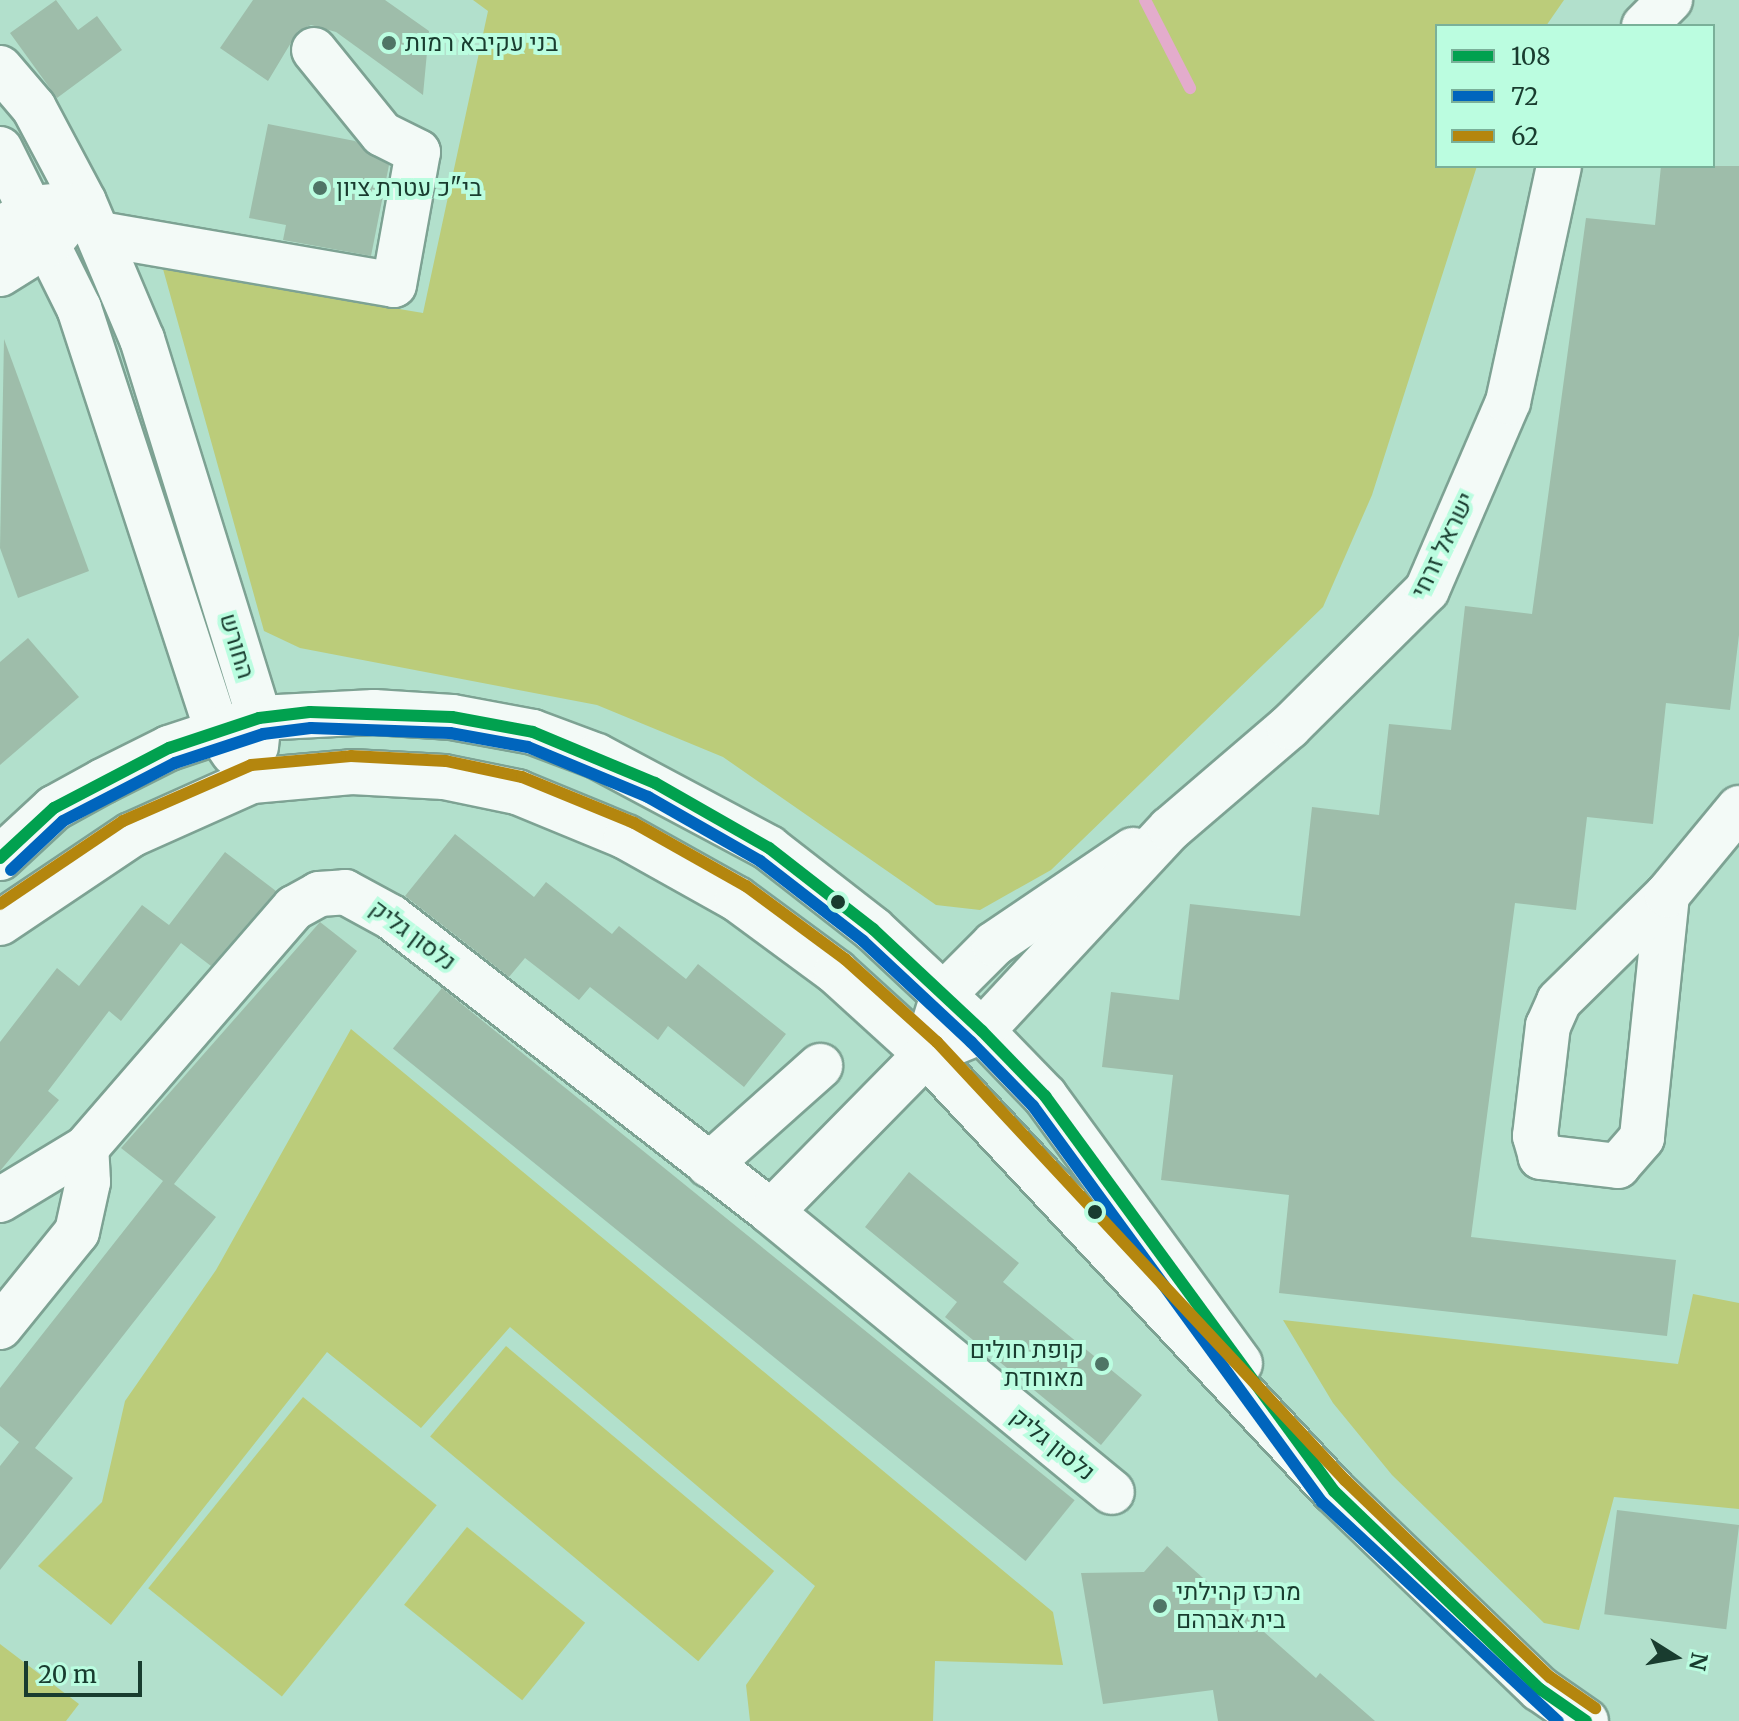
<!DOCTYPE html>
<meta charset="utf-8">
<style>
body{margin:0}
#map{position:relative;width:1739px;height:1721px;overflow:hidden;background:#b2e0cc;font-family:Merriweather,Heebo,serif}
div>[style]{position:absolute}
.green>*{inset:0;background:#bbcc7a;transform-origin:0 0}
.stream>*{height:12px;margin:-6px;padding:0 6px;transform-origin:6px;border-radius:6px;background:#e3accc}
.building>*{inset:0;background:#9ebdaa;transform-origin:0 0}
.roads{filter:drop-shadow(2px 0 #7da293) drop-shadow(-2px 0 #7da293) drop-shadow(0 2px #7da293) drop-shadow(0 -2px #7da293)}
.minor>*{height:44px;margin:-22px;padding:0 22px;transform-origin:22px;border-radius:22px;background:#f3faf7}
.bus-1>*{height:12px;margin:-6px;padding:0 6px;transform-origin:6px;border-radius:6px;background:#01a14f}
.bus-2>*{height:12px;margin:-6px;padding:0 6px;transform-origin:6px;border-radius:6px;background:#0065bd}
.bus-3>*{height:12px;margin:-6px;padding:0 6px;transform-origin:6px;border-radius:6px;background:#b4860e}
.dots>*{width:22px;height:22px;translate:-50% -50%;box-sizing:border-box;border:4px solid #bbfde0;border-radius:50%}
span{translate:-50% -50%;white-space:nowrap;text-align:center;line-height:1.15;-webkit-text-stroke:8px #bbfde0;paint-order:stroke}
.poi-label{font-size:24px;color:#193c2f}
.left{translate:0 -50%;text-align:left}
.right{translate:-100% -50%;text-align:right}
.street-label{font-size:24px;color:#193c2f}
.legend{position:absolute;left:1435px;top:24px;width:280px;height:144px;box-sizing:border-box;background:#bbfde0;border:2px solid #7ab099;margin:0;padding:10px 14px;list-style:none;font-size:24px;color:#193c2f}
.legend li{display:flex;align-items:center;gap:16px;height:40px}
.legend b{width:40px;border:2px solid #7ab099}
.north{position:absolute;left:1635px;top:1617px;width:80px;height:80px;-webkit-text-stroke:6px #bbfde0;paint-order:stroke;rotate:101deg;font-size:22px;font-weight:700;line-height:32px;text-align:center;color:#193c2f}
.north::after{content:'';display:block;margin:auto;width:28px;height:36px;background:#193c2f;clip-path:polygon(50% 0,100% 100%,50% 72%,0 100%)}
.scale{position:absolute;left:24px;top:1661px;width:118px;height:36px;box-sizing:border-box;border:4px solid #193c2f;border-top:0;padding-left:10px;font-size:24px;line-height:28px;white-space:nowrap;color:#193c2f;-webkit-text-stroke:6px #bbfde0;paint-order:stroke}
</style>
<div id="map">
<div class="green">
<div style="clip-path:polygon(473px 0,1564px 0,1546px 26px,1437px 26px,1437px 166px,1477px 166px,1372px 495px,1323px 607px,1051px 870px,980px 910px,936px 905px,723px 757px,597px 705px,300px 648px,264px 631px,163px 269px,423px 313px,488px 11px)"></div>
<div style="clip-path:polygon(351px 1029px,1053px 1612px,1063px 1665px,935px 1661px,933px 1721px,750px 1721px,746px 1685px,815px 1586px,510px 1327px,421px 1428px,327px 1352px,111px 1625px,38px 1566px,102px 1502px,125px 1401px,216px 1270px)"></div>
<div style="clip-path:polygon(1693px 1294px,1739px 1303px,1739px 1509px,1614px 1497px,1579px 1630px,1544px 1623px,1392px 1475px,1333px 1403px,1283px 1320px,1678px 1364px)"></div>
<div style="left:506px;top:1346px;width:350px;height:118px;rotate:40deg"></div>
<div style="left:303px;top:1397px;width:172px;height:246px;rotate:39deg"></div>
<div style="left:467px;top:1527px;width:152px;height:100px;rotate:39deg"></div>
<div style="clip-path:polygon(0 1644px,79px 1704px,66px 1721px,0 1721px)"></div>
</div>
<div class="stream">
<div style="left:1145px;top:0;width:99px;rotate:62.9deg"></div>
</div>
<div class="building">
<div style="clip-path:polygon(56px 0,78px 30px,97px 16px,122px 50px,57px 98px,10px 33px)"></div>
<div style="clip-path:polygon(253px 0,385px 0,429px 31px,423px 95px,336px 32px,311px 25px,298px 31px,268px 81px,220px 48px)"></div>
<div style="clip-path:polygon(268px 124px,355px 141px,389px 165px,371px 256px,283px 240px,286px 225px,249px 218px)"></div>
<div style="clip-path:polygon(1661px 166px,1739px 166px,1739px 635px,1730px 710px,1666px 703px,1653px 824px,1587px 817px,1576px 910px,1515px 903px,1471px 1237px,1676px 1260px,1667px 1336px,1279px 1293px,1289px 1195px,1161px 1180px,1173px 1075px,1102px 1067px,1111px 992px,1179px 1000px,1190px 904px,1300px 916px,1312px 807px,1379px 815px,1389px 724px,1451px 730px,1465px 606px,1532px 614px,1586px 218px,1655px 225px)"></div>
<div style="clip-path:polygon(4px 339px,89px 571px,18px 598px,0 548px)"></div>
<div style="clip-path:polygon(28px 638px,79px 697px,0 765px,0 662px)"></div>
<div style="clip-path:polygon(455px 834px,534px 897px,546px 882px,612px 934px,619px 926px,686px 979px,698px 964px,786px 1034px,744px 1087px,668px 1026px,658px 1040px,590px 987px,579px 1000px,525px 958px,509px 977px,405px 896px)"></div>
<div style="clip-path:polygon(225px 852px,276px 891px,211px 966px,181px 943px,121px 1021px,109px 1011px,48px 1091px,59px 1100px,0 1171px,0 1042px,57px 968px,79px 986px,142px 905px,169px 925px)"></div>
<div style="clip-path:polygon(320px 922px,357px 951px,174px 1184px,216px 1217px,35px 1448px,73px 1478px,0 1570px,0 1466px,19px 1442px,0 1426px,0 1388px,163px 1181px,121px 1148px)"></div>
<div style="left:442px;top:988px;width:814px;height:78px;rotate:39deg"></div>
<div style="clip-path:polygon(909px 1172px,1019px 1263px,1003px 1282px,1142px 1395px,1101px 1445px,945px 1317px,957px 1302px,865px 1227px)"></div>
<div style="left:1617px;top:1510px;width:123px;height:105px;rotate:7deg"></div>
<div style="clip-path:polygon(1167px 1546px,1316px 1678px,1320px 1673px,1375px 1721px,1218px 1721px,1213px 1690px,1103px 1704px,1081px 1573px,1144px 1572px)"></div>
</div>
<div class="roads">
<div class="minor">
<div style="left:1644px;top:26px;width:37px;rotate:-45deg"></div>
<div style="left:0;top:68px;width:52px;rotate:49.6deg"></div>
<div style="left:34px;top:108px;width:106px;rotate:62deg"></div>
<div style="left:84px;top:202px;width:149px;rotate:67.1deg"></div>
<div style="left:142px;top:339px;width:397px;rotate:72.8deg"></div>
<div style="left:259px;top:718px;width:29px;rotate:96deg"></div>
<div style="left:0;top:149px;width:178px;rotate:63.6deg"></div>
<div style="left:79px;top:308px;width:443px;rotate:71.9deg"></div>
<div style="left:217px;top:729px;width:29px;rotate:56deg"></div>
<div style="left:0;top:230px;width:40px;rotate:-32.9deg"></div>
<div style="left:34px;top:208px;width:28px;rotate:-6deg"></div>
<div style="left:100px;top:234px;width:298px;rotate:9.8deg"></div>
<div style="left:394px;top:285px;width:135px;rotate:-79.8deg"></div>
<div style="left:418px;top:152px;width:40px;rotate:-153.4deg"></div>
<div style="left:382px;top:134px;width:108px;rotate:-129deg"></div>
<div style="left:0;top:274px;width:59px;rotate:-31.8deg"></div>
<div style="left:50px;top:243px;width:27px;rotate:-51deg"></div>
<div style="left:0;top:858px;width:74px;rotate:-42.8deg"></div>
<div style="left:54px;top:808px;width:56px;rotate:-28.9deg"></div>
<div style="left:103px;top:781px;width:74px;rotate:-26.6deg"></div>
<div style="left:169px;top:748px;width:95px;rotate:-18.4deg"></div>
<div style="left:259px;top:718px;width:115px;rotate:-3deg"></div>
<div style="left:374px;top:712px;width:78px;rotate:3.7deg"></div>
<div style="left:452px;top:717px;width:82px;rotate:10.5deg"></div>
<div style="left:533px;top:732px;width:68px;rotate:20.6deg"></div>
<div style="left:597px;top:756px;width:195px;rotate:28.1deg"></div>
<div style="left:769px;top:848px;width:132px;rotate:37.9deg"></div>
<div style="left:873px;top:929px;width:149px;rotate:43.1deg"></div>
<div style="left:982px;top:1031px;width:91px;rotate:45.9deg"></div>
<div style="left:1045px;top:1096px;width:331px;rotate:53.9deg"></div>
<div style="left:1667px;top:895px;width:244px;rotate:95.9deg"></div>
<div style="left:1642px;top:1138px;width:37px;rotate:131deg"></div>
<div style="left:1618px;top:1166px;width:78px;rotate:-173.3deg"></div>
<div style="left:1541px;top:1157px;width:22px;rotate:-106deg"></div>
<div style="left:1535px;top:1136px;width:111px;rotate:-83.3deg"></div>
<div style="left:1548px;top:1026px;width:27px;rotate:-66deg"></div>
<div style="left:1559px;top:1001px;width:151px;rotate:-44.5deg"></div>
<div style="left:1667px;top:895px;width:113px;rotate:-50.4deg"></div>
<div style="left:0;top:923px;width:158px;rotate:-33.9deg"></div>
<div style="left:131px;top:835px;width:133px;rotate:-24.1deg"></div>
<div style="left:252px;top:781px;width:100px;rotate:-5.1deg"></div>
<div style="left:352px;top:772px;width:92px;rotate:3.1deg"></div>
<div style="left:444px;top:777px;width:75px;rotate:11.6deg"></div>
<div style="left:517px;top:792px;width:118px;rotate:22.4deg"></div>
<div style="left:626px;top:837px;width:127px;rotate:29.2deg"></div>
<div style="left:737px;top:899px;width:123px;rotate:36.4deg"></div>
<div style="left:836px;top:972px;width:122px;rotate:42.3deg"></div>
<div style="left:926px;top:1054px;width:598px;rotate:46.97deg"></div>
<div style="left:1334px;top:1491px;width:286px;rotate:43.9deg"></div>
<div style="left:1540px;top:1689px;width:56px;rotate:34.8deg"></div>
<div style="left:935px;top:1021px;width:27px;rotate:-73deg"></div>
<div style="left:943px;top:995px;width:72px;rotate:-45deg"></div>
<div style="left:994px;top:944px;width:168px;rotate:-34.1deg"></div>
<div style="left:709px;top:1165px;width:149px;rotate:-41.7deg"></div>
<div style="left:0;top:1200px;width:100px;rotate:-31.2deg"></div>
<div style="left:86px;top:1148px;width:318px;rotate:-49.1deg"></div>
<div style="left:294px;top:908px;width:29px;rotate:-29deg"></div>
<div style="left:319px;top:894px;width:26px;rotate:-4deg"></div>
<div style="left:345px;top:892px;width:52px;rotate:28.5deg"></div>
<div style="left:391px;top:917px;width:481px;rotate:37.8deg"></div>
<div style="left:771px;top:1212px;width:441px;rotate:39.4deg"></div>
<div style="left:771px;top:1212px;width:221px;rotate:-45.5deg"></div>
<div style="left:926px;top:1054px;width:61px;rotate:-22.3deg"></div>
<div style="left:982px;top:1031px;width:276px;rotate:-47.1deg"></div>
<div style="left:1170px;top:829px;width:157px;rotate:-40.6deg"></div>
<div style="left:1289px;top:727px;width:194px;rotate:-44.8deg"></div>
<div style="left:1427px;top:590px;width:205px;rotate:-66.7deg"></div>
<div style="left:1508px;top:402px;width:241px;rotate:-77.8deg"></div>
<div style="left:0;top:1327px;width:122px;rotate:-51deg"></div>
<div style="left:77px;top:1232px;width:51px;rotate:-77.6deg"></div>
<div style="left:88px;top:1182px;width:34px;rotate:-93deg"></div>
</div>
</div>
<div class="bus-1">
<div style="left:0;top:858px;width:74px;rotate:-42.8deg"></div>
<div style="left:54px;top:808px;width:130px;rotate:-27.6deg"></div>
<div style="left:169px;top:748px;width:95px;rotate:-18.4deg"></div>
<div style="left:259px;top:718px;width:51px;rotate:-6.7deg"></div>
<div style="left:310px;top:712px;width:142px;rotate:2deg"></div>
<div style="left:452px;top:717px;width:82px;rotate:10.5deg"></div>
<div style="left:533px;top:732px;width:132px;rotate:22.7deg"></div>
<div style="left:655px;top:783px;width:131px;rotate:29.7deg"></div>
<div style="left:769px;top:848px;width:132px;rotate:37.9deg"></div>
<div style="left:873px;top:929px;width:149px;rotate:43.1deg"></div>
<div style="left:982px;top:1031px;width:91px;rotate:45.9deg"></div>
<div style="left:1045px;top:1096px;width:489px;rotate:53.8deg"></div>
<div style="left:1334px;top:1491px;width:286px;rotate:43.9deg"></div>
<div style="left:1540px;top:1689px;width:56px;rotate:34.8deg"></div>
</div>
<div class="bus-2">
<div style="left:11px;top:870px;width:71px;rotate:-43.3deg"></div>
<div style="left:63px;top:821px;width:126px;rotate:-27.4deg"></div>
<div style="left:175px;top:763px;width:93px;rotate:-18.2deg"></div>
<div style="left:263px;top:734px;width:48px;rotate:-7.1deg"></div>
<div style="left:311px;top:728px;width:139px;rotate:2.1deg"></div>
<div style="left:450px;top:733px;width:79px;rotate:10.2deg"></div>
<div style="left:528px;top:747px;width:130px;rotate:22.6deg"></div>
<div style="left:648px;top:797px;width:129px;rotate:29.7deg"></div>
<div style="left:760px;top:861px;width:130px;rotate:37.8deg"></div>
<div style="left:863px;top:941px;width:148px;rotate:43.1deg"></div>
<div style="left:971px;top:1042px;width:89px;rotate:45.9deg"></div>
<div style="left:1033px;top:1106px;width:490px;rotate:53.9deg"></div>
<div style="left:1322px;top:1502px;width:322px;rotate:42.9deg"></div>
</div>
<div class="bus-3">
<div style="left:0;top:904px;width:148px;rotate:-34deg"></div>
<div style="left:123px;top:821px;width:140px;rotate:-23.6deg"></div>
<div style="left:251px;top:765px;width:100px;rotate:-5.1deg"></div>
<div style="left:351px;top:756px;width:95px;rotate:3deg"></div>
<div style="left:446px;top:761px;width:78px;rotate:11.9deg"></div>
<div style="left:522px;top:777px;width:121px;rotate:22.3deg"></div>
<div style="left:634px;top:823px;width:129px;rotate:29.4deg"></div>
<div style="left:746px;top:886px;width:123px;rotate:36.4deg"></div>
<div style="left:845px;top:959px;width:124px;rotate:42.1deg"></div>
<div style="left:937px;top:1042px;width:599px;rotate:47.03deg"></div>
<div style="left:1345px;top:1480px;width:284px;rotate:43.9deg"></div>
<div style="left:1550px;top:1677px;width:55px;rotate:34.6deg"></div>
</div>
<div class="dots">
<div style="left:389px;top:43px;background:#4f7566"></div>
<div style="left:320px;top:188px;background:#4f7566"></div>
<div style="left:838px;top:902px;background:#193c2f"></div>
<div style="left:1095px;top:1212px;background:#193c2f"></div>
<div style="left:1102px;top:1364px;background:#4f7566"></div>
<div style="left:1160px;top:1606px;background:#4f7566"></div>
</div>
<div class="poi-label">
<span class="left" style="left:405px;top:43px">בני עקיבא רמות</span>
<span class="left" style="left:336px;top:188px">בי"כ עטרת ציון</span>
<span class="right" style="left:1084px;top:1364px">קופת חולים<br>מאוחדת</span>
<span class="left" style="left:1176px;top:1606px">מרכז קהילתי<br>בית אברהם</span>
</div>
<div class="street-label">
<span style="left:1443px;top:545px;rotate:-64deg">ישראל זרחי</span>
<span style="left:237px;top:646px;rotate:73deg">החורש</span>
<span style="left:413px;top:935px;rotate:37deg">נלסון גליק</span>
<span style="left:1053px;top:1444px;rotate:39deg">נלסון גליק</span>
</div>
<ul class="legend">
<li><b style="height:10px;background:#01a14f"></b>108</li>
<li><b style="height:10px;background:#0065bd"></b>72</li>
<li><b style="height:10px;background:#b4860e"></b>62</li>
</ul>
<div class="north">N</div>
<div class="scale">20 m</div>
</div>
